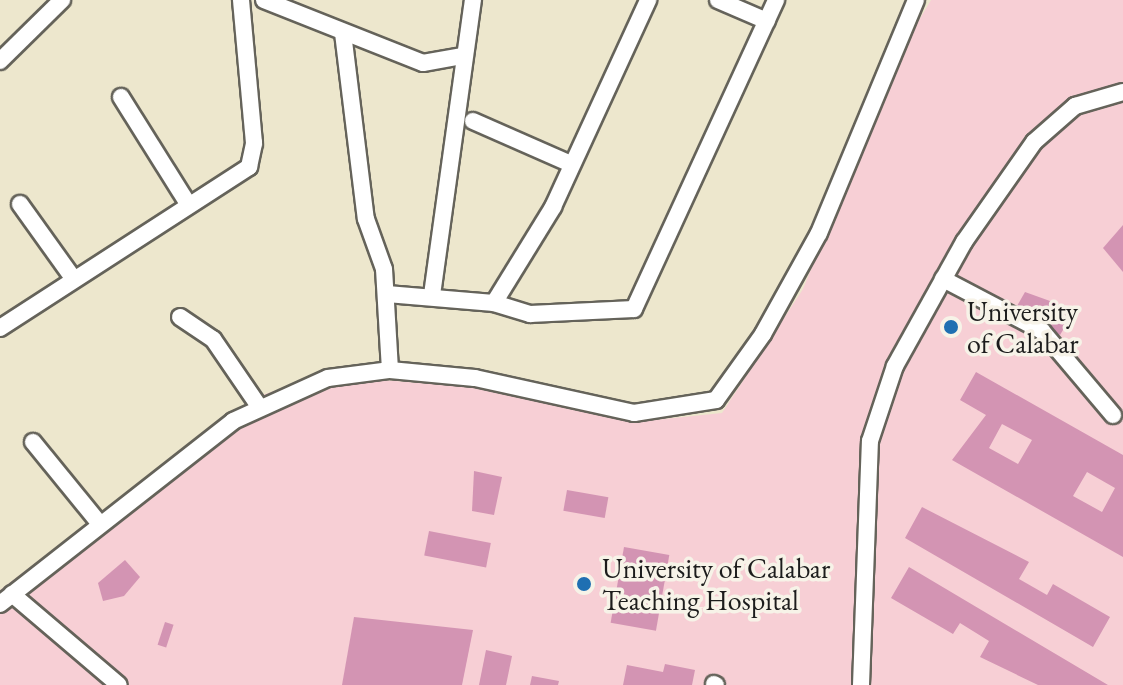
<!DOCTYPE html>
<style>
body{margin:0}
#map{position:relative;width:1123px;height:685px;overflow:hidden;background:#ede7cd;font-family:"EB Garamond",serif}
div>[style]{position:absolute}
.built>*{inset:0;background:#f7cfd5}
.building>*{inset:0;background:#d394b3;transform-origin:0 0}
.roads{filter:drop-shadow(2px 0 #65635a) drop-shadow(-2px 0 #65635a) drop-shadow(0 2px #65635a) drop-shadow(0 -2px #65635a)}
.minor>*{height:16px;margin:-8px;padding:0 8px;transform-origin:8px;border-radius:8px;background:#fff}
.dots>*{width:22px;height:22px;translate:-50% -50%;box-sizing:border-box;border:4px solid #f7f3e8;border-radius:50%}
span{translate:-50% -50%;white-space:nowrap;text-align:center;line-height:1.15;-webkit-text-stroke:7px #f7f3e8;paint-order:stroke}
.poi-label{font-size:28px;color:#1c1c1c}
.left{translate:0 -50%;text-align:left}
</style>
<div id="map">
<div class="built">
<div style="clip-path:polygon(931px 0,1123px 0,1123px 685px,0 685px,0 590px,253px 398px,321px 375px,469px 387px,635px 422px,722px 413px,803px 289px,896px 59px)"></div>
</div>
<div class="building">
<div style="clip-path:polygon(1123px 225px,1123px 272px,1103px 248px)"></div>
<div style="clip-path:polygon(1025px 292px,1075px 310px,1060px 335px,1017px 306px)"></div>
<div style="clip-path:polygon(evenodd,976px 372px,1123px 455px,1123px 557px,952px 460px,986px 415px,960px 400px,976px 372px,1002px 424px,1032px 440px,1018px 464px,989px 448px,1002px 424px,976px 372px,1087px 472px,1115px 488px,1102px 512px,1073px 496px,1087px 472px)"></div>
<div style="clip-path:polygon(474px 471px,502px 477px,494px 515px,472px 511px)"></div>
<div style="left:567px;top:490px;width:42px;height:21px;rotate:10deg"></div>
<div style="clip-path:polygon(922px 507px,1029px 562px,1019px 579px,1047px 595px,1053px 584px,1110px 617px,1093px 647px,905px 538px)"></div>
<div style="left:429px;top:531px;width:63px;height:25px;rotate:11deg"></div>
<div style="left:624px;top:547px;width:46px;height:77px;rotate:10deg"></div>
<div style="clip-path:polygon(125px 560px,140px 577px,124px 596px,103px 601px,98px 583px)"></div>
<div style="clip-path:polygon(909px 567px,1108px 685px,1038px 685px,980px 657px,989px 641px,960px 623px,953px 634px,891px 598px)"></div>
<div style="clip-path:polygon(354px 617px,473px 630px,462px 685px,342px 685px)"></div>
<div style="left:165px;top:622px;width:9px;height:24px;rotate:18deg"></div>
<div style="clip-path:polygon(486px 650px,512px 656px,506px 685px,479px 685px)"></div>
<div style="clip-path:polygon(665px 664px,695px 670px,692px 685px,623px 685px,627px 665px,663px 672px)"></div>
<div style="clip-path:polygon(532px 676px,559px 681px,558px 685px,530px 685px)"></div>
</div>
<div class="roads">
<div class="minor">
<div style="left:264px;top:0;width:171px;rotate:21.6deg"></div>
<div style="left:423px;top:63px;width:39px;rotate:-10deg"></div>
<div style="left:718px;top:0;width:53px;rotate:23.2deg"></div>
<div style="left:343px;top:33px;width:187px;rotate:83deg"></div>
<div style="left:366px;top:219px;width:53px;rotate:70.2deg"></div>
<div style="left:384px;top:269px;width:101px;rotate:86.6deg"></div>
<div style="left:0;top:61px;width:87px;rotate:-44.5deg"></div>
<div style="left:121px;top:97px;width:126px;rotate:57.9deg"></div>
<div style="left:473px;top:121px;width:107px;rotate:23.7deg"></div>
<div style="left:20px;top:204px;width:91px;rotate:54.4deg"></div>
<div style="left:943px;top:279px;width:112px;rotate:27.7deg"></div>
<div style="left:1042px;top:331px;width:110px;rotate:49.8deg"></div>
<div style="left:387px;top:294px;width:107px;rotate:4.8deg"></div>
<div style="left:494px;top:303px;width:38px;rotate:17deg"></div>
<div style="left:530px;top:314px;width:104px;rotate:-2.8deg"></div>
<div style="left:634px;top:309px;width:340px;rotate:-65.3deg"></div>
<div style="left:432px;top:295px;width:298px;rotate:-82.1deg"></div>
<div style="left:494px;top:303px;width:113px;rotate:-58.4deg"></div>
<div style="left:553px;top:207px;width:228px;rotate:-65.3deg"></div>
<div style="left:180px;top:317px;width:40px;rotate:34deg"></div>
<div style="left:213px;top:339px;width:80px;rotate:55.7deg"></div>
<div style="left:0;top:328px;width:297px;rotate:-32.9deg"></div>
<div style="left:249px;top:167px;width:25px;rotate:-78deg"></div>
<div style="left:254px;top:143px;width:144px;rotate:-95.2deg"></div>
<div style="left:33px;top:442px;width:104px;rotate:50.8deg"></div>
<div style="left:12px;top:594px;width:140px;rotate:40.4deg"></div>
<div style="left:0;top:604px;width:296px;rotate:-38.1deg"></div>
<div style="left:233px;top:421px;width:104px;rotate:-24.4deg"></div>
<div style="left:328px;top:378px;width:63px;rotate:-7.4deg"></div>
<div style="left:390px;top:370px;width:85px;rotate:5.4deg"></div>
<div style="left:475px;top:378px;width:163px;rotate:12.4deg"></div>
<div style="left:634px;top:413px;width:83px;rotate:-9deg"></div>
<div style="left:716px;top:400px;width:81px;rotate:-54.5deg"></div>
<div style="left:763px;top:334px;width:115px;rotate:-61deg"></div>
<div style="left:819px;top:233px;width:252px;rotate:-67.4deg"></div>
<div style="left:714px;top:684px;width:2px;rotate:27deg"></div>
<div style="left:861px;top:685px;width:244px;rotate:-87.9deg"></div>
<div style="left:870px;top:441px;width:79px;rotate:-71.6deg"></div>
<div style="left:895px;top:366px;width:142px;rotate:-60.9deg"></div>
<div style="left:964px;top:242px;width:122px;rotate:-55deg"></div>
<div style="left:1034px;top:142px;width:55px;rotate:-41.3deg"></div>
<div style="left:1075px;top:106px;width:50px;rotate:-16.3deg"></div>
</div>
</div>
<div class="dots">
<div style="left:951px;top:327px;background:#1f6fb2"></div>
<div style="left:584px;top:584px;background:#1f6fb2"></div>
</div>
<div class="poi-label">
<span class="left" style="left:967px;top:327px">University<br>of Calabar</span>
<span class="left" style="left:602px;top:584px">University of Calabar<br>Teaching Hospital</span>
</div>
</div>
